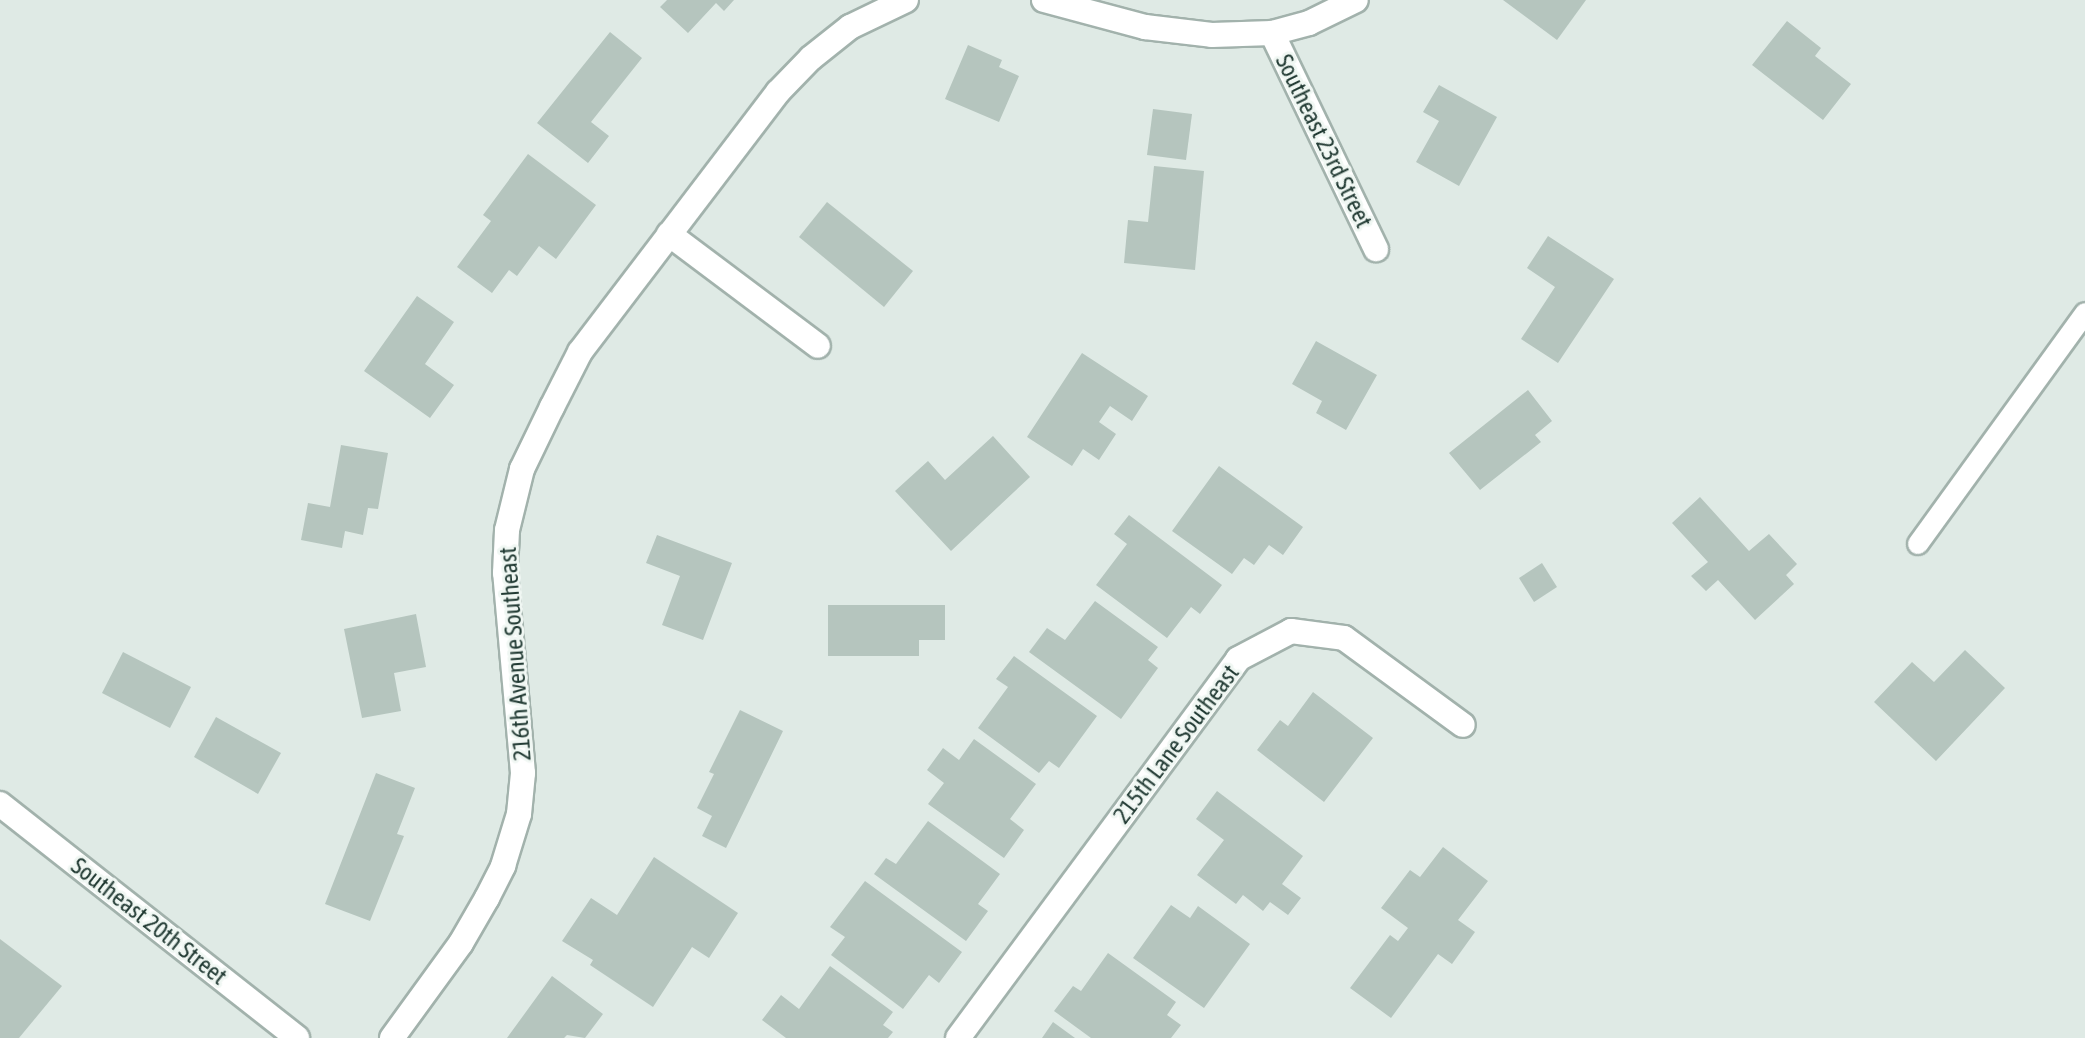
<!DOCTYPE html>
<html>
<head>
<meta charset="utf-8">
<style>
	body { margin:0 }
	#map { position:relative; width:2085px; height:1038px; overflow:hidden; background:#dfeae5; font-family:"Asap Condensed",sans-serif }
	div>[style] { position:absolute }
	.building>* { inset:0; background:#b5c5be }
	.roads { filter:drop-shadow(2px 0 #a2b2ac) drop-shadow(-2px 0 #a2b2ac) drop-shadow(0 2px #a2b2ac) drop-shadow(0 -2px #a2b2ac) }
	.service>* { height:20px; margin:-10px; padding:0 10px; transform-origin:10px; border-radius:10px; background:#fff }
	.minor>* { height:24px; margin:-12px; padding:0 12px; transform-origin:12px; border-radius:12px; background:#fff }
	.tertiary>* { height:24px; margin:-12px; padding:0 12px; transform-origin:12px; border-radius:12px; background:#fff }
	span { translate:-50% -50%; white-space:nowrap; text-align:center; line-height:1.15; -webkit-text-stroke:6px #f0f7f3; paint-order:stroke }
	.street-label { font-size:24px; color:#213a33 }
</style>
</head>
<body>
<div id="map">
	<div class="building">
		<i style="clip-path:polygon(667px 0,734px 0,724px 11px,716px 3px,688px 33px,660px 7px)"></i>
		<i style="clip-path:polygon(1503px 0,1586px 0,1557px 40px)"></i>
		<i style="clip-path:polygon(1787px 21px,1821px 48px,1815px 56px,1851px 84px,1823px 120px,1752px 65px)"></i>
		<i style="clip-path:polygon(610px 32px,642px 58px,591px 122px,609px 136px,588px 163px,537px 123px)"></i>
		<i style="clip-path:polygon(968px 45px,1002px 60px,999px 67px,1019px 76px,999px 122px,945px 99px)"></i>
		<i style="clip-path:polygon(1439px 85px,1497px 117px,1459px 186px,1416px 162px,1439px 121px,1423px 112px)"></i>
		<i style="clip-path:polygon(1153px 109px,1192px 114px,1186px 160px,1147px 155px)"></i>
		<i style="clip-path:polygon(528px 154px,596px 205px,556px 259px,539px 246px,517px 276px,509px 270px,492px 293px,457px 267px,491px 221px,483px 215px)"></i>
		<i style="clip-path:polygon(1154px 166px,1204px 171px,1195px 270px,1124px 263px,1128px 220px,1148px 222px)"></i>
		<i style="clip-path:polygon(827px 202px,913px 271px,884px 307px,799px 237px)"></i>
		<i style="clip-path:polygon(1548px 236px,1614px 279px,1558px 363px,1521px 339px,1555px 287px,1527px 268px)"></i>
		<i style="clip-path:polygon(417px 296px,454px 322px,425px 364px,454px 385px,430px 418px,364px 371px)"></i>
		<i style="clip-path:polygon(1316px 341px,1377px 375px,1346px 430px,1316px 413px,1322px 401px,1292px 384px)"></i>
		<i style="clip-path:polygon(1082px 353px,1148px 396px,1132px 421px,1110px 406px,1099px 422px,1116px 434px,1099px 460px,1083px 449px,1072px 466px,1027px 437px)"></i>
		<i style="clip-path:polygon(1528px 390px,1552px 421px,1535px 435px,1541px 442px,1480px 490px,1449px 453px)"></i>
		<i style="clip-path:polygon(993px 436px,1030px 477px,951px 551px,895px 491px,928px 461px,945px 480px)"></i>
		<i style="clip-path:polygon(341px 445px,388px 453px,378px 509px,368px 508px,363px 535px,345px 531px,342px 548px,301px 540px,308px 503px,330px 507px)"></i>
		<i style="clip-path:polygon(1219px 466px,1303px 527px,1283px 555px,1269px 545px,1254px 565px,1244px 558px,1232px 574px,1172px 531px)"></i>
		<i style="clip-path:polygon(1700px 497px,1749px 551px,1769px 534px,1797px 564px,1786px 575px,1794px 584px,1755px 620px,1718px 580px,1706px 591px,1691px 576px,1708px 562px,1672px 523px)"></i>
		<i style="clip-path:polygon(1129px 515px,1222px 585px,1200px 614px,1191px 607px,1167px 638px,1096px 585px,1127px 544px,1114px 534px)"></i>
		<i style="clip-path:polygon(657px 535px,732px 563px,703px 640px,662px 625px,680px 576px,646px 563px)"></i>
		<i style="clip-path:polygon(1542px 563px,1557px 587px,1534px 602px,1519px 578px)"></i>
		<i style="clip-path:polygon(1095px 601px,1158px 647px,1148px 660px,1158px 668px,1121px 719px,1029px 652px,1047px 628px,1065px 640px)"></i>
		<i style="clip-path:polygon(828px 605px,945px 605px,945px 640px,919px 640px,919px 656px,828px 656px)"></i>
		<i style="clip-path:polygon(416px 614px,426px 667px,394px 673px,401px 711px,362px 718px,344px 629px)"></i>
		<i style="clip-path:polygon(1965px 650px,2005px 688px,1936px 761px,1874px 702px,1912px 662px,1934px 682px)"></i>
		<i style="clip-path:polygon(123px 652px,191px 687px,170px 728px,102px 693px)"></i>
		<i style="clip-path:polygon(1014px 656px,1097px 716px,1059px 768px,1049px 761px,1039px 773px,978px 728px,1008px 687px,996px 679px)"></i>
		<i style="clip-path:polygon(1313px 692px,1373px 738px,1324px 802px,1257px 750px,1280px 720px,1288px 726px)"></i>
		<i style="clip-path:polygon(740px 710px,783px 731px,726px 848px,702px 836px,712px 816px,697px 808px,714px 774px,709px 772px)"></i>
		<i style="clip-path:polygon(216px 717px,281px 753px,258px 794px,194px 757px)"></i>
		<i style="clip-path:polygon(974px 739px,1036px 784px,1010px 819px,1024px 830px,1004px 858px,928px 804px,944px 783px,927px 770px,943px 748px,959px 760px)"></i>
		<i style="clip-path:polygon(376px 773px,415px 788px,397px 834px,404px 836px,370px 921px,325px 904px)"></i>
		<i style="clip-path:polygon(1217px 791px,1303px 856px,1282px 884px,1301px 898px,1288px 915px,1270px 902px,1263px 911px,1243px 895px,1236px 904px,1197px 875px,1224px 840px,1196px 819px)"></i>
		<i style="clip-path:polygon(928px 821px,1000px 874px,978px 904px,988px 911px,966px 941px,874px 874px,886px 858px,896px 864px)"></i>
		<i style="clip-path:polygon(1443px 847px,1488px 881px,1458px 920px,1475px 932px,1452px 964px,1438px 954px,1391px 1018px,1350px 988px,1390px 935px,1398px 941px,1408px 928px,1381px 908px,1410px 870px,1420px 877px)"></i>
		<i style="clip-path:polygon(654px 857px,738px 913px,709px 958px,692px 947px,653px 1007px,590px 965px,593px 960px,562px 941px,591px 898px,617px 915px)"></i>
		<i style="clip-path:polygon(865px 881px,962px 952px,939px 983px,929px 975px,903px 1009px,831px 955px,845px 937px,830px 927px)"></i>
		<i style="clip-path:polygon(1171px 905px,1190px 918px,1198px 906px,1250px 944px,1204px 1008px,1133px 958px)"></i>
		<i style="clip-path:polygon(0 939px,62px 986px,19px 1038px,0 1038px)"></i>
		<i style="clip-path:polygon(1108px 953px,1176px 1002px,1167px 1015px,1181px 1025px,1171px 1038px,1091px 1038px,1054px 1011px,1073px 986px,1081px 991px)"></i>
		<i style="clip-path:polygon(830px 966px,893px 1012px,883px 1025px,893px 1032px,888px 1038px,786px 1038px,762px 1020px,781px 995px,799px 1009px)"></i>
		<i style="clip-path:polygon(552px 976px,603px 1014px,585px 1038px,567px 1035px,564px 1038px,507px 1038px)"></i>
		<i style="clip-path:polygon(1053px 1022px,1075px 1038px,1042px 1038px)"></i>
	</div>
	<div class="roads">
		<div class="service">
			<i style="left:1918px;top:544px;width:285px;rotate:-54.1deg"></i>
		</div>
		<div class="minor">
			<i style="left:1044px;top:0;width:105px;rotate:15deg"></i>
			<i style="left:1145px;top:27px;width:67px;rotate:6.8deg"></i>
			<i style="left:1212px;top:35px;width:60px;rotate:-1.9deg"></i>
			<i style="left:1272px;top:33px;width:38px;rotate:-15deg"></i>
			<i style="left:1309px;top:23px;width:52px;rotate:-26.1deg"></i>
			<i style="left:1272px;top:33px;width:240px;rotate:64.3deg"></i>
			<i style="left:669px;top:234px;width:186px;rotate:36.9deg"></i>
			<i style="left:392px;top:1038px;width:117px;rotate:-54deg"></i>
			<i style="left:461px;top:943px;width:52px;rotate:-60deg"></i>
			<i style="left:487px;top:898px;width:36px;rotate:-63deg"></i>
			<i style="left:503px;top:866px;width:54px;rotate:-72.9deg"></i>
			<i style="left:519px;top:814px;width:41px;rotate:-84.4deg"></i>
			<i style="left:523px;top:773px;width:201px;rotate:-95.1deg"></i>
			<i style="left:505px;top:573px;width:43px;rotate:-87.3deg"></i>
			<i style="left:507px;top:530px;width:63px;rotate:-76.2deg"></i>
			<i style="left:522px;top:469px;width:69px;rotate:-64.2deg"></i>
			<i style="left:552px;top:407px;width:62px;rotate:-63deg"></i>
			<i style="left:580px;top:352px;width:327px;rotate:-52.7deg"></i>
			<i style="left:778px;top:92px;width:47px;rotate:-45.9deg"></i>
			<i style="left:811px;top:58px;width:50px;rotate:-38.5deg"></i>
			<i style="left:850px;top:27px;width:62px;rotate:-25.7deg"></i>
			<i style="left:958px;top:1038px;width:471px;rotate:-53.5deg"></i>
			<i style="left:1238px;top:659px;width:60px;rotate:-27.8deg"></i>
			<i style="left:1291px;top:631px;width:53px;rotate:7.5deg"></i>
			<i style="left:1344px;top:638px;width:147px;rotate:36.2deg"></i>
		</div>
		<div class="tertiary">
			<i style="left:0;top:804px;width:378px;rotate:38.2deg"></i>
		</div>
	</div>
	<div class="street-label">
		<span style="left:1324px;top:141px;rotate:64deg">Southeast 23rd Street</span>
		<span style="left:515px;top:654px;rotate:-94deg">216th Avenue Southeast</span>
		<span style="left:1176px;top:744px;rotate:-53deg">215th Lane Southeast</span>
		<span style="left:149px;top:921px;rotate:38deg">Southeast 20th Street</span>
	</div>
</div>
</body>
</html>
